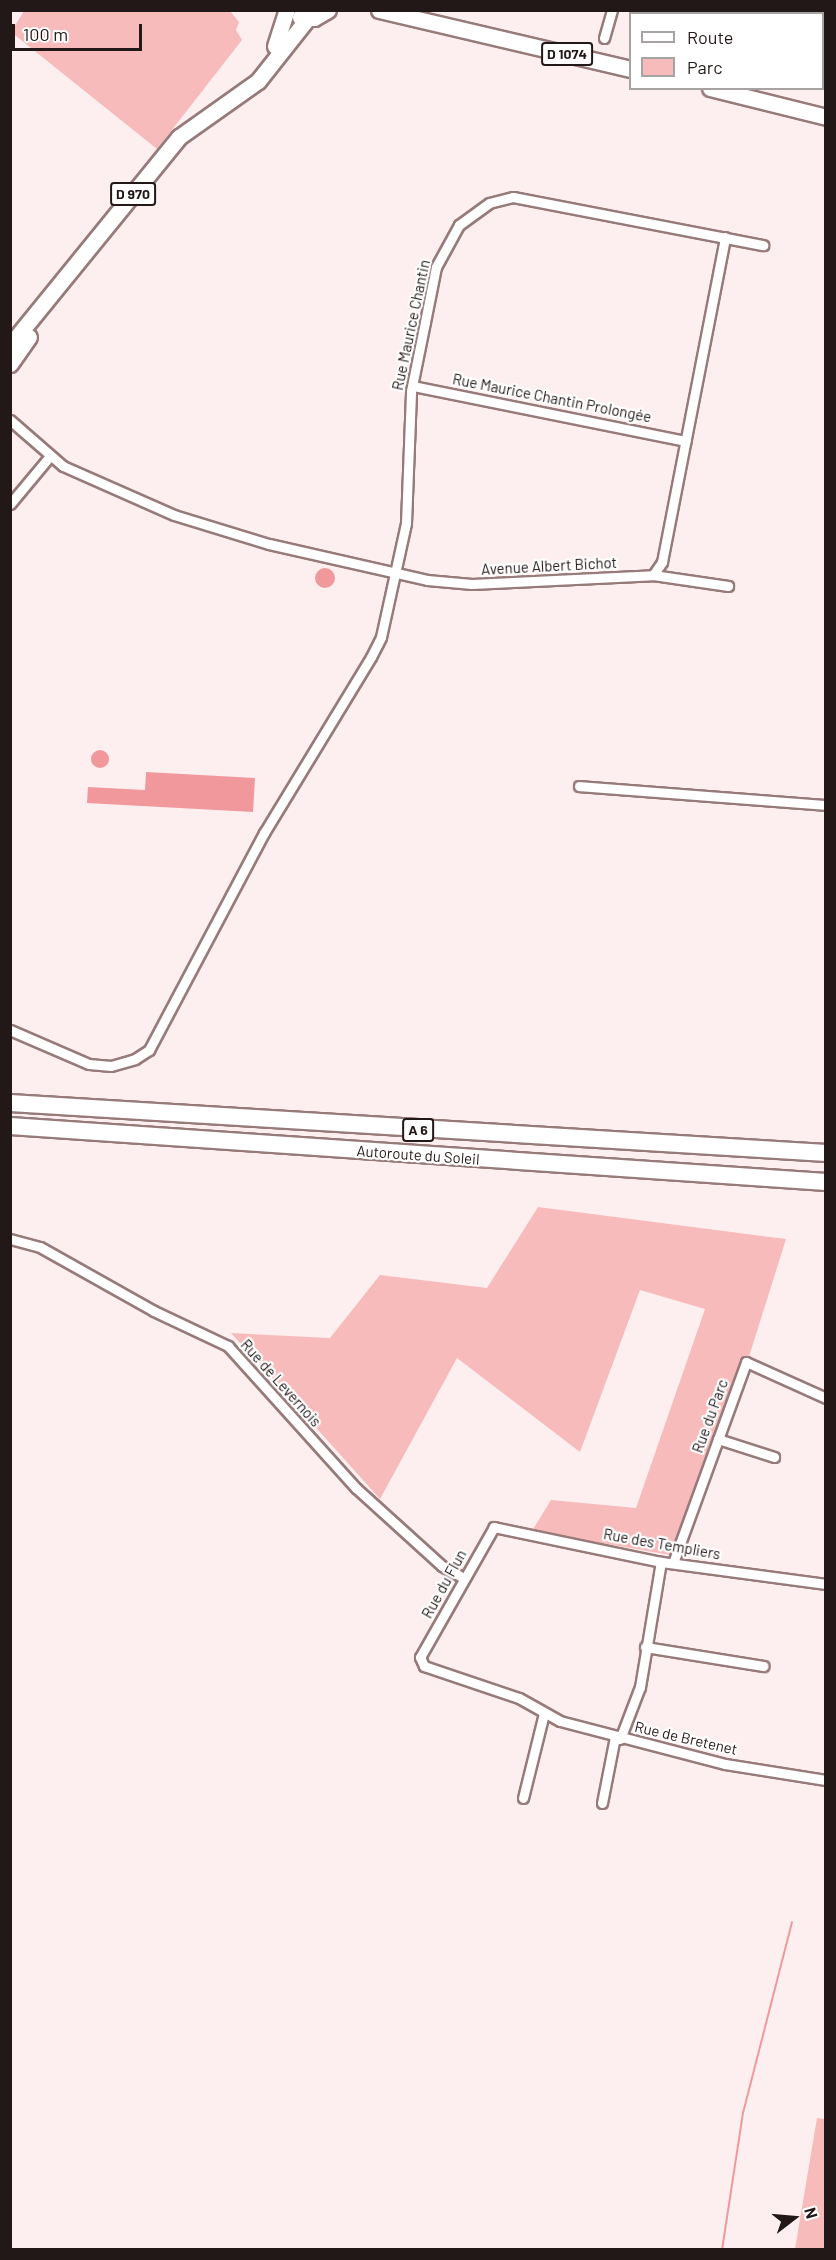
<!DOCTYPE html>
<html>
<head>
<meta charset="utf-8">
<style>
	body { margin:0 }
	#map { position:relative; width:836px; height:2260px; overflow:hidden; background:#fdefef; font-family:Barlow,sans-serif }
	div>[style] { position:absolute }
	.green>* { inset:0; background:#f7bbbc }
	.water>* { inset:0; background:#f1989c }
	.round { border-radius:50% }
	.stream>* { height:2px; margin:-1px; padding:0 1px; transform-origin:1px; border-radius:1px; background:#f1989c }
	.roads { filter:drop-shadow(2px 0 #977a7a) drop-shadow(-2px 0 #977a7a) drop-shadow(0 2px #977a7a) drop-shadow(0 -2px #977a7a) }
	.street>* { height:9px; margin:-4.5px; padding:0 4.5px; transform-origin:4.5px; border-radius:4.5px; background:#fff }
	.primary>* { height:15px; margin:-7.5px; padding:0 7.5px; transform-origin:7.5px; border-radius:7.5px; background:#fff }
	.highway>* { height:16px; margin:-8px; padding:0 8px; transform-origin:8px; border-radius:8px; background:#fff }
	span { translate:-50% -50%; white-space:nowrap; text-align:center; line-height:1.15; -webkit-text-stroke:4.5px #fff; paint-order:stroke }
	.shield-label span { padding:2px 4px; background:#fff; border:2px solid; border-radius:4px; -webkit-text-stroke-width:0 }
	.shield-label { font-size:14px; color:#231818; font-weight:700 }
	.street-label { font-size:15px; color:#231818 }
	.frame { position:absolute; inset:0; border:12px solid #231818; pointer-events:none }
	.legend { position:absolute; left:629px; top:12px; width:195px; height:78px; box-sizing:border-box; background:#fff; border:2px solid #a7a3a3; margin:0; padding:8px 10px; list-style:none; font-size:18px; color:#231818 }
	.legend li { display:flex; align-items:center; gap:12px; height:30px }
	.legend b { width:30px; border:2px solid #a7a3a3 }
	.north { position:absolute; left:764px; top:2188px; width:60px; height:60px; -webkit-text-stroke:4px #fff; paint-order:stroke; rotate:74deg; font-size:16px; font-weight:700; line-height:24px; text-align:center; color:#231818 }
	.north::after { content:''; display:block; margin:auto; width:21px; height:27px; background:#231818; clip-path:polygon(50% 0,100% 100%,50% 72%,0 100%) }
	.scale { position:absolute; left:12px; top:24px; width:130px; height:27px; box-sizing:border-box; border:3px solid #231818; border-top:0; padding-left:8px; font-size:18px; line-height:21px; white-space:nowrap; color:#231818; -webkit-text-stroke:4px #fff; paint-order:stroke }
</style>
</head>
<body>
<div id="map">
	<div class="green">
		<i style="clip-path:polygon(230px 11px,239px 22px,236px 30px,242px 40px,157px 149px,11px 32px,24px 11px)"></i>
		<i style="clip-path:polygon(538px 1207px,786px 1239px,748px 1360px,676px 1556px,532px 1531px,551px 1500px,636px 1508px,705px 1309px,640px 1290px,580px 1452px,457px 1358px,380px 1499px,231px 1333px,330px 1338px,380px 1275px,487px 1288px)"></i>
		<i style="clip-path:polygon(817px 2118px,825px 2119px,825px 2249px,795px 2249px)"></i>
	</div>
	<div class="water">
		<i class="round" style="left:315px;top:568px;width:20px;height:20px"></i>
		<i class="round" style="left:91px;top:750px;width:18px;height:18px"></i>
		<i style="clip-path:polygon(146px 772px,255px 778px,253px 812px,87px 803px,88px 787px,145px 790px)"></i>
	</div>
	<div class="stream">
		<i style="left:722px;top:2250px;width:139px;rotate:-81.3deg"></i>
		<i style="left:743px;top:2113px;width:197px;rotate:-75.6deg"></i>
	</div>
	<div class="roads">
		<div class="street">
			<i style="left:682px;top:14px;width:4px;rotate:-90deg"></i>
			<i style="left:759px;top:14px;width:4px;rotate:-76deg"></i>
			<i style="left:604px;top:38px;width:29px;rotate:-74deg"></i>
			<i style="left:413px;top:386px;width:278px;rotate:11.4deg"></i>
			<i style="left:10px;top:420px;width:70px;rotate:41deg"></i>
			<i style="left:63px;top:466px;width:121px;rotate:23.8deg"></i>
			<i style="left:174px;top:515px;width:99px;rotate:17deg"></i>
			<i style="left:269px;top:544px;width:162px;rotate:12.8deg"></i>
			<i style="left:427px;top:580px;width:45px;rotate:5.1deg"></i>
			<i style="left:472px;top:584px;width:181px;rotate:-2.8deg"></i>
			<i style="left:653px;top:575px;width:16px;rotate:-55deg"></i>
			<i style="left:662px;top:562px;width:331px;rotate:-79deg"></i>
			<i style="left:10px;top:504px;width:62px;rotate:-50.2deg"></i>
			<i style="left:653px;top:575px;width:76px;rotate:8.3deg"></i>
			<i style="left:579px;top:786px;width:248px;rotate:4.4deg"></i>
			<i style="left:10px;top:1030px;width:86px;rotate:23.3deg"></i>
			<i style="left:89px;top:1064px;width:22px;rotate:5deg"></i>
			<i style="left:111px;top:1066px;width:25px;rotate:-16deg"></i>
			<i style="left:135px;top:1059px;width:17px;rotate:-33deg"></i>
			<i style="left:149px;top:1050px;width:246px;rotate:-62.1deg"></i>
			<i style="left:264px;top:833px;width:206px;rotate:-58.7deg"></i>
			<i style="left:371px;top:657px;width:22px;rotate:-63deg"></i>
			<i style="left:381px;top:637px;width:117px;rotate:-77.6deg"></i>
			<i style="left:406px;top:523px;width:132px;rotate:-87.8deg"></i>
			<i style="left:411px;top:391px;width:70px;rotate:-78.5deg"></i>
			<i style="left:425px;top:322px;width:56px;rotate:-78.7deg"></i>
			<i style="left:436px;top:267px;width:48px;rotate:-61.3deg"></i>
			<i style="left:459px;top:225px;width:37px;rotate:-36deg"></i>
			<i style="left:489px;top:203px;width:25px;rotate:-14deg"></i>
			<i style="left:513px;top:197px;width:255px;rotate:10.9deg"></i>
			<i style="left:10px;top:1239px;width:31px;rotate:15deg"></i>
			<i style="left:40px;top:1247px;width:131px;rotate:29.3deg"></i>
			<i style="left:154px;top:1311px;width:82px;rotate:25.3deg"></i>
			<i style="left:228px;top:1346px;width:191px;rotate:48deg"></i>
			<i style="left:356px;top:1488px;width:116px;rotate:42.2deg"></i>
			<i style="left:442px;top:1566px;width:25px;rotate:29deg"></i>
			<i style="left:718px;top:1439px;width:59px;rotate:17.8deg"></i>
			<i style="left:673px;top:1563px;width:214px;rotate:-70deg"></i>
			<i style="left:746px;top:1362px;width:88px;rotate:24.2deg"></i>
			<i style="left:826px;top:1584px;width:166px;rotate:-172.4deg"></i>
			<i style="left:661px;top:1562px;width:171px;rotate:-168.2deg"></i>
			<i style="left:494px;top:1527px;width:150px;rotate:119.6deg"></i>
			<i style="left:420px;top:1657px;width:10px;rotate:66deg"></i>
			<i style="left:424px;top:1666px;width:100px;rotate:18.6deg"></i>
			<i style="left:519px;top:1698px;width:47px;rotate:29.3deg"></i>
			<i style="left:560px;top:1721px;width:171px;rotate:14.6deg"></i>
			<i style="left:725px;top:1764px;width:102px;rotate:9deg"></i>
			<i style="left:645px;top:1647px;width:120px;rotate:9.1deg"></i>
			<i style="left:620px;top:1739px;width:56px;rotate:-69deg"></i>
			<i style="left:640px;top:1687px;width:127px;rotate:-80.5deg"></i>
			<i style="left:523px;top:1798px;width:88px;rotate:-76.1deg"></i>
			<i style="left:602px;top:1803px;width:67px;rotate:-78.9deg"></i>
		</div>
		<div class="primary">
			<i style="left:379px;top:10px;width:258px;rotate:13.2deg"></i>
			<i style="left:300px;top:17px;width:14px;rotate:4deg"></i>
			<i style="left:314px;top:18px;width:16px;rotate:-30deg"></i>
			<i style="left:275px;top:46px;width:38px;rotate:-72deg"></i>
			<i style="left:710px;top:88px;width:120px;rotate:14deg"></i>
			<i style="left:10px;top:345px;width:268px;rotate:-50.9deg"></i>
			<i style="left:179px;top:137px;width:97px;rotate:-35.3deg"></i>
			<i style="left:258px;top:81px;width:79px;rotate:-51.7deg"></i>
			<i style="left:10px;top:364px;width:33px;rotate:-55deg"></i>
		</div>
		<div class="highway">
			<i style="left:10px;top:1103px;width:818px;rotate:3.51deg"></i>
			<i style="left:10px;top:1126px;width:818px;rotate:3.93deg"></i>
		</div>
	</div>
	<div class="shield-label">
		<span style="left:567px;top:54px">D 1074</span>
		<span style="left:133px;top:194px">D 970</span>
		<span style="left:418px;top:1130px">A 6</span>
	</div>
	<div class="street-label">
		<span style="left:411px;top:325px;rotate:-78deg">Rue Maurice Chantin</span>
		<span style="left:552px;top:398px;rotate:11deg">Rue Maurice Chantin Prolongée</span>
		<span style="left:549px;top:566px;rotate:-3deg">Avenue Albert Bichot</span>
		<span style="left:418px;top:1155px;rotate:4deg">Autoroute du Soleil</span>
		<span style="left:281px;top:1383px;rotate:48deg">Rue de Levernois</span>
		<span style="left:710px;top:1416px;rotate:-70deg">Rue du Parc</span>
		<span style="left:662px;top:1544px;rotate:10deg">Rue des Templiers</span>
		<span style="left:444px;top:1584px;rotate:-61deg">Rue du Flun</span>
		<span style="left:686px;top:1738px;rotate:13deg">Rue de Bretenet</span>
	</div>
	<div class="frame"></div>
	<ul class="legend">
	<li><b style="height:8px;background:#fff"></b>Route</li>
	<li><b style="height:16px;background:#f7bbbc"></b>Parc</li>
	</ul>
	<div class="north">N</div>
	<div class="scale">100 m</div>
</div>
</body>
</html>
